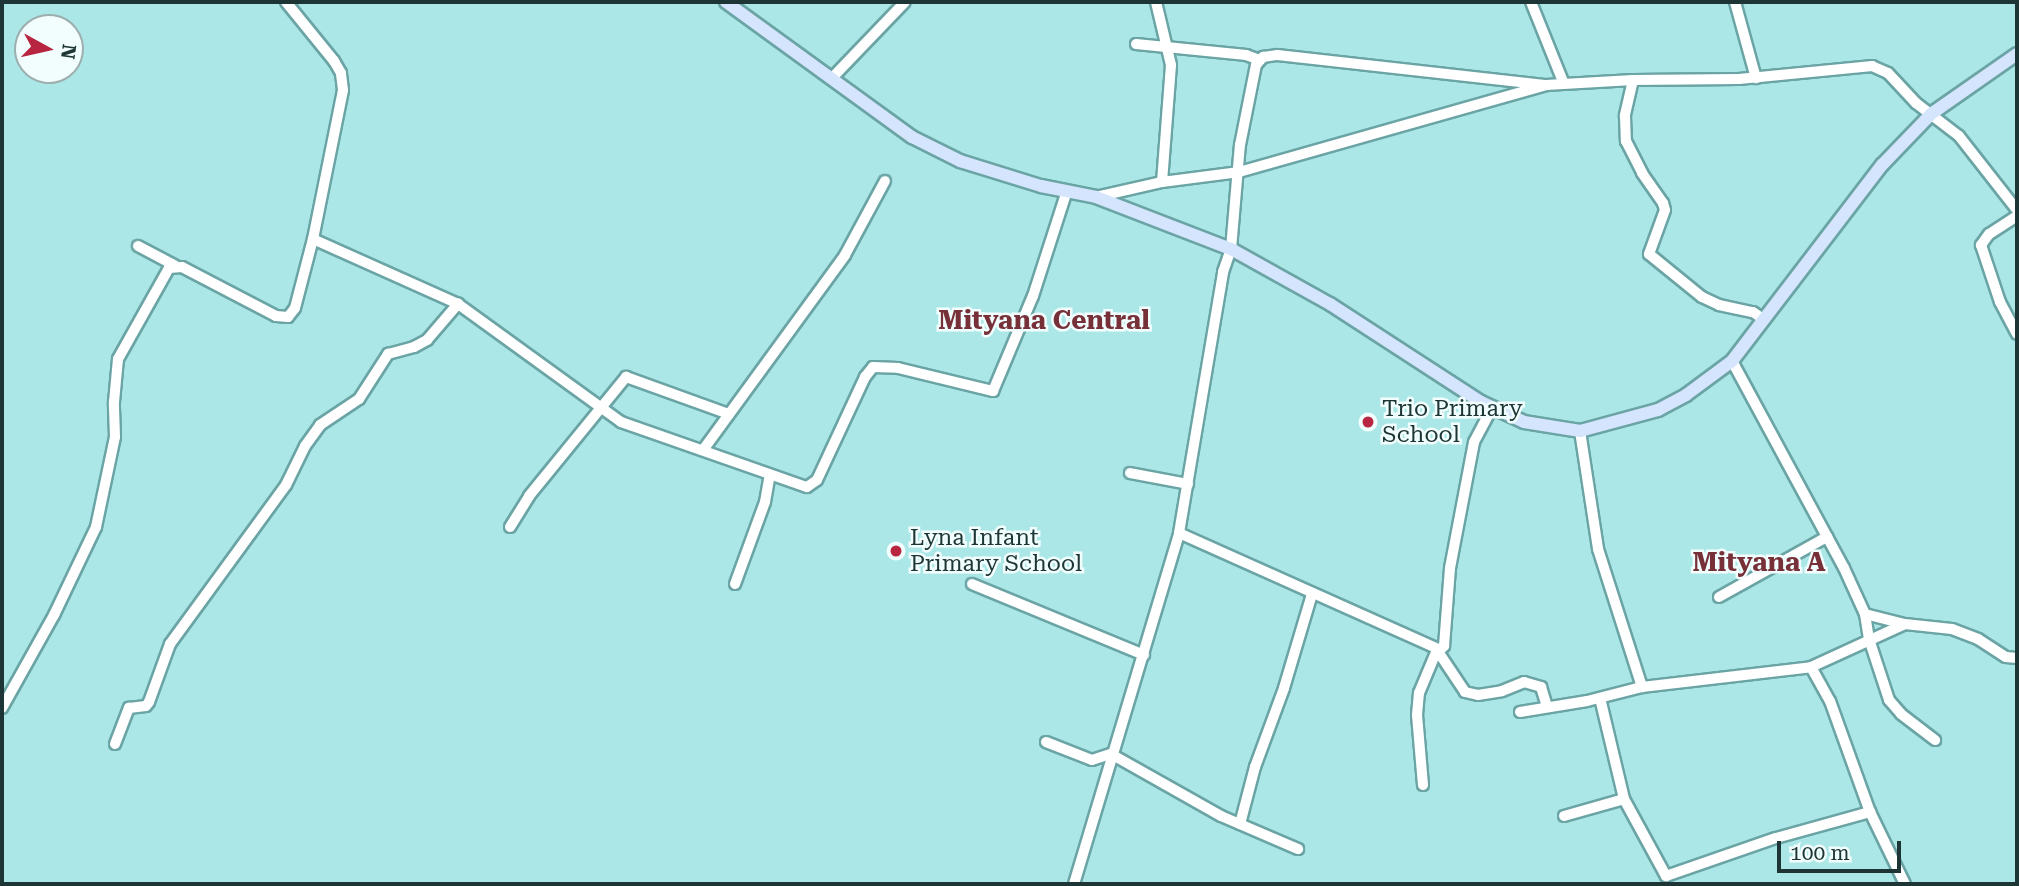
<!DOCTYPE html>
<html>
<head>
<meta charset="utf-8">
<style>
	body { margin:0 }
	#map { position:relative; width:2019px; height:886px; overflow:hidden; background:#ace7e7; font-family:"Roboto Serif",serif }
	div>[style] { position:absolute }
	.roads { filter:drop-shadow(2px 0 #6ba4a5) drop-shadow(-2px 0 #6ba4a5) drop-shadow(0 2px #6ba4a5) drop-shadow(0 -2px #6ba4a5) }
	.minor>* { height:10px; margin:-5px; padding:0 5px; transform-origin:5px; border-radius:5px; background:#fff }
	.major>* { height:12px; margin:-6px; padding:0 6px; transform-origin:6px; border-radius:6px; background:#d4e5fd }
	.dots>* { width:19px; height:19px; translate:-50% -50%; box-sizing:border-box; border:4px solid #f2fefe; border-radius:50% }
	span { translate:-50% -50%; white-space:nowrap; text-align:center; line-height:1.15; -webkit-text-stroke:5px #f2fefe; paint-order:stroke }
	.poi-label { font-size:23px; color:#1d3535 }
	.left { translate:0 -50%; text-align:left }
	.quarter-label { font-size:26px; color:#773038; font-weight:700 }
	.frame { position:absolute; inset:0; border:4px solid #1d3535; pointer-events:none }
	.north { position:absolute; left:14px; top:14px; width:70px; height:70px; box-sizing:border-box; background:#f2fefe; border:2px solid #9daeae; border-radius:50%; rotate:98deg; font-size:19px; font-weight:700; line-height:28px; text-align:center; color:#1d3535 }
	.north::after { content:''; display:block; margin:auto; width:24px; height:32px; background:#b72541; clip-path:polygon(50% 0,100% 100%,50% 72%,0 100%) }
	.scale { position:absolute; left:1777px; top:841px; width:124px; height:32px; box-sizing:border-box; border:4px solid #1d3535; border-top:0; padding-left:9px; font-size:21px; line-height:24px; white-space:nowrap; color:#1d3535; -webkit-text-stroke:5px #f2fefe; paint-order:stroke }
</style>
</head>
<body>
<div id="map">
	<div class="roads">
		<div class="minor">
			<i style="left:1156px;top:2px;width:65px;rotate:76.6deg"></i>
			<i style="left:1171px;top:65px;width:117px;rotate:94.4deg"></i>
			<i style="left:1531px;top:2px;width:88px;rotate:68.1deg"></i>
			<i style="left:1735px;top:2px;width:79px;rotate:74.6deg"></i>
			<i style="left:1136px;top:44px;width:111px;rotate:5.7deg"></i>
			<i style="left:1246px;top:55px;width:15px;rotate:20deg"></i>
			<i style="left:832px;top:78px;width:105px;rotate:-46.2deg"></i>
			<i style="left:1633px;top:80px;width:37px;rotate:103deg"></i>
			<i style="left:1625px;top:116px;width:25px;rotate:88deg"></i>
			<i style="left:1626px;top:141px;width:36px;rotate:63deg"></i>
			<i style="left:1642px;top:173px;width:37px;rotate:55deg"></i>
			<i style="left:1663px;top:203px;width:7px;rotate:74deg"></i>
			<i style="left:1665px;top:210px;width:47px;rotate:110deg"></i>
			<i style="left:1649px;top:254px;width:68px;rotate:39.1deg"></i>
			<i style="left:1702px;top:297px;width:19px;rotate:25deg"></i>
			<i style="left:1719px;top:305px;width:35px;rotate:12deg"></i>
			<i style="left:1753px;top:312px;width:12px;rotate:35deg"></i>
			<i style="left:1096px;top:197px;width:68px;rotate:-12.8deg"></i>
			<i style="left:1162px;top:182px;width:78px;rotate:-7.4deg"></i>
			<i style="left:1239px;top:172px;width:319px;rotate:-15.8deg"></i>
			<i style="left:1546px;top:85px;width:87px;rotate:-3.3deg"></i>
			<i style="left:1633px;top:80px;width:106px;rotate:-0.5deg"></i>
			<i style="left:1739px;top:79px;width:134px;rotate:-5.6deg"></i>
			<i style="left:1872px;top:66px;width:17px;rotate:24deg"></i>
			<i style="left:1888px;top:73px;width:41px;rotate:47deg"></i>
			<i style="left:1916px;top:103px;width:54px;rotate:37.5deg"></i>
			<i style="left:1959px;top:136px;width:94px;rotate:51.9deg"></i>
			<i style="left:2017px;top:216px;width:33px;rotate:147deg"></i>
			<i style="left:1989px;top:234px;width:14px;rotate:126deg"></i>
			<i style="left:1981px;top:245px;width:60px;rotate:71.6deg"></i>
			<i style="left:2000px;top:302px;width:36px;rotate:62deg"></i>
			<i style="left:313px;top:239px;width:159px;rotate:24.1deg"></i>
			<i style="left:458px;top:304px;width:201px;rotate:35.9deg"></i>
			<i style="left:621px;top:422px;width:197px;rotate:19.3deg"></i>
			<i style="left:807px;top:487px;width:12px;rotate:-35deg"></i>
			<i style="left:817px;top:480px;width:114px;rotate:-65deg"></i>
			<i style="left:865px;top:377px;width:13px;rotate:-51deg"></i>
			<i style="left:873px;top:367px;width:25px;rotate:2deg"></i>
			<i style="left:898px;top:368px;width:98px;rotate:13.6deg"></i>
			<i style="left:993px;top:391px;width:103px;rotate:-67.2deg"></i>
			<i style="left:1033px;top:296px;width:110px;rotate:-72.1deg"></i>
			<i style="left:138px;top:246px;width:41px;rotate:27.8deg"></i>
			<i style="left:1732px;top:361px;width:235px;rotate:61.6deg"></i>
			<i style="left:1844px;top:568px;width:51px;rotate:65.5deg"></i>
			<i style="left:1865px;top:614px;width:25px;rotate:81deg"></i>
			<i style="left:1869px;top:639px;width:64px;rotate:71.8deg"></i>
			<i style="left:1889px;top:700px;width:18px;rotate:49deg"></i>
			<i style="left:1901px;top:714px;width:43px;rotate:37.4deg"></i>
			<i style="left:1580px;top:431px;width:119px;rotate:81.3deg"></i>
			<i style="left:1598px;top:549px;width:145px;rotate:72.3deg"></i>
			<i style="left:703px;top:450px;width:241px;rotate:-53.9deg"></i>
			<i style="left:845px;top:255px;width:84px;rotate:-61.6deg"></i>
			<i style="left:1130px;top:473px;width:59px;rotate:10.7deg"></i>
			<i style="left:510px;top:527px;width:36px;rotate:-58deg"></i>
			<i style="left:529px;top:496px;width:154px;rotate:-50.8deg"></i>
			<i style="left:626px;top:377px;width:109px;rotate:19.8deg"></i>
			<i style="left:1179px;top:533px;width:286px;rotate:24.1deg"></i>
			<i style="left:1440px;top:650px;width:6px;rotate:-45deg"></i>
			<i style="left:1444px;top:646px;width:78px;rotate:-85.6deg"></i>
			<i style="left:1450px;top:568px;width:128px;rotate:-79.2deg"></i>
			<i style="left:1474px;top:442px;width:38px;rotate:-62deg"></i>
			<i style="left:735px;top:584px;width:87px;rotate:-69.9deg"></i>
			<i style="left:765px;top:502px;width:27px;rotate:-80deg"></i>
			<i style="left:972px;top:584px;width:186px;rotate:22.4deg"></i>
			<i style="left:1719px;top:597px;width:124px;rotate:-29.1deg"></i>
			<i style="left:1865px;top:614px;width:40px;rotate:14.4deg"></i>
			<i style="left:1811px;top:667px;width:39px;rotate:61deg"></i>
			<i style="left:1830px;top:701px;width:118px;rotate:70.2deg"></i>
			<i style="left:1870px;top:812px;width:80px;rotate:64.1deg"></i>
			<i style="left:1600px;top:698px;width:104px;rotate:76.6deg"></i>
			<i style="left:1624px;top:799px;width:88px;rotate:61.4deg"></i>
			<i style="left:1666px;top:876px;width:116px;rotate:-19.1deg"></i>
			<i style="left:1776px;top:838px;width:98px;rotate:-15.5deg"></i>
			<i style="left:2px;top:708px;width:107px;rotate:-60.8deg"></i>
			<i style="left:54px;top:615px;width:98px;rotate:-64.5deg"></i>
			<i style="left:96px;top:527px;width:92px;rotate:-78.1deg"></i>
			<i style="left:115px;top:437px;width:35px;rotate:-92deg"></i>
			<i style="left:114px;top:402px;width:43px;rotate:-84.7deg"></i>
			<i style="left:118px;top:359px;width:104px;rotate:-60.7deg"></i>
			<i style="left:169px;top:268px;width:13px;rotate:-4deg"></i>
			<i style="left:182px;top:267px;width:106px;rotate:27.5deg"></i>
			<i style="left:276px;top:316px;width:12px;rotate:5deg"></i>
			<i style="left:288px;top:317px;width:11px;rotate:-52deg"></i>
			<i style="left:295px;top:308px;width:71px;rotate:-75.4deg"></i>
			<i style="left:313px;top:239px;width:152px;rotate:-78.6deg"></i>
			<i style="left:343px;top:90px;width:17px;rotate:-97deg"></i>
			<i style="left:341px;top:73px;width:14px;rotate:-120deg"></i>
			<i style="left:334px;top:61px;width:76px;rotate:-129.1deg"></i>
			<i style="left:1520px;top:712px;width:68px;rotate:-9.3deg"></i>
			<i style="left:1587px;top:701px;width:57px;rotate:-14.3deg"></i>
			<i style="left:1642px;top:687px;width:170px;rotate:-6.7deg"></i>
			<i style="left:1811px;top:667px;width:103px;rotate:-24.6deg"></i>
			<i style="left:1905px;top:624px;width:47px;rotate:6.1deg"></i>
			<i style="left:1952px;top:629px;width:28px;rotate:21deg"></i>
			<i style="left:1978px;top:639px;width:33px;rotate:33deg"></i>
			<i style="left:2006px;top:657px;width:11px;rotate:5deg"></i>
			<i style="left:1046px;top:742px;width:49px;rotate:21.4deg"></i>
			<i style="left:1092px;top:760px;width:20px;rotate:-18deg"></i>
			<i style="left:1111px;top:754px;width:126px;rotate:29.4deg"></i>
			<i style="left:1221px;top:816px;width:84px;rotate:23.2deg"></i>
			<i style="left:115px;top:744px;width:39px;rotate:-69deg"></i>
			<i style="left:129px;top:708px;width:17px;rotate:-7deg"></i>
			<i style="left:146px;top:706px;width:5px;rotate:-53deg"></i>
			<i style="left:149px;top:702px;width:62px;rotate:-70.1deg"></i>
			<i style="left:170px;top:644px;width:197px;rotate:-53.9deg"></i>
			<i style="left:286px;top:485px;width:43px;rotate:-64deg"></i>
			<i style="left:305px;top:446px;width:26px;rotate:-54deg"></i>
			<i style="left:320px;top:425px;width:47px;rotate:-33.7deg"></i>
			<i style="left:359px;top:399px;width:54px;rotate:-57.2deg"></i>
			<i style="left:388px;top:354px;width:27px;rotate:-15deg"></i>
			<i style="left:414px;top:347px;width:15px;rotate:-28deg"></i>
			<i style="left:427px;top:340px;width:48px;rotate:-49.3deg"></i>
			<i style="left:1423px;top:785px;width:70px;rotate:-94.9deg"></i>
			<i style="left:1417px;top:715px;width:22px;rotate:-85deg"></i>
			<i style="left:1419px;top:693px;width:47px;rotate:-67.3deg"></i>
			<i style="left:1437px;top:650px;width:50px;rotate:56.3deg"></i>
			<i style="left:1465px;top:692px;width:13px;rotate:13deg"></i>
			<i style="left:1478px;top:695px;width:24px;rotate:-9deg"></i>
			<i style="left:1502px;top:691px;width:24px;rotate:-22deg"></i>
			<i style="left:1524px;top:682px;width:18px;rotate:16deg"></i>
			<i style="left:1541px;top:687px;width:21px;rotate:73deg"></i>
			<i style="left:1564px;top:816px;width:62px;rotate:-15.8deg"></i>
			<i style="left:1240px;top:824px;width:59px;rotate:-75.3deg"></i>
			<i style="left:1255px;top:767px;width:84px;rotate:-69.8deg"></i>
			<i style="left:1284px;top:688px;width:98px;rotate:-73.4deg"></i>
			<i style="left:1074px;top:884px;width:366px;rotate:-73.3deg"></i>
			<i style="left:1179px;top:533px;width:265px;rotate:-80.4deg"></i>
			<i style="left:1223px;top:272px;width:24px;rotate:-71deg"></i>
			<i style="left:1231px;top:249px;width:104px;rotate:-85.1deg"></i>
			<i style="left:1240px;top:145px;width:82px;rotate:-78.7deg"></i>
			<i style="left:1256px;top:65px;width:11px;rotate:-49deg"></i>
			<i style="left:1263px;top:57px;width:15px;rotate:-8deg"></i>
			<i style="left:1278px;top:55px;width:270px;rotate:6.4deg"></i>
		</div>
		<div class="major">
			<i style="left:726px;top:2px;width:230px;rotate:36deg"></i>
			<i style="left:912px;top:137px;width:54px;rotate:26.6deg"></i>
			<i style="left:960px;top:161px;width:85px;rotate:17.2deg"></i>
			<i style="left:1041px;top:186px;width:56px;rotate:11.3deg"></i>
			<i style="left:1096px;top:197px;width:145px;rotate:21.1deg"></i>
			<i style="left:1231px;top:249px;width:113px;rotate:29.1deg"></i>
			<i style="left:1330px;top:304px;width:180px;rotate:33deg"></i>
			<i style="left:1481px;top:402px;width:47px;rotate:24.9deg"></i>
			<i style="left:1524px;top:422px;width:57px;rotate:9.1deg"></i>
			<i style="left:1580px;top:431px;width:81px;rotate:-15.1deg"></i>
			<i style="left:1658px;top:410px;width:32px;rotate:-28deg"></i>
			<i style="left:1686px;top:395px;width:57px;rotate:-36.5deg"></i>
			<i style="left:1732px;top:361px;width:247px;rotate:-52.6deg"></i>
			<i style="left:1882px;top:165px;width:71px;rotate:-46.1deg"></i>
			<i style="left:1931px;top:114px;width:105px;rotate:-34.9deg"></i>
		</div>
	</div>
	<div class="dots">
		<i style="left:1368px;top:422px;background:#b72541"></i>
		<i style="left:896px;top:551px;background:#b72541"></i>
	</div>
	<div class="poi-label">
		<span class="left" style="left:1382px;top:422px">Trio Primary<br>School</span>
		<span class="left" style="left:910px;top:551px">Lyna Infant<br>Primary School</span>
	</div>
	<div class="quarter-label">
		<span style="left:1044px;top:321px">Mityana Central</span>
		<span style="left:1759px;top:563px">Mityana A</span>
	</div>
	<div class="frame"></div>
	<div class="north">N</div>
	<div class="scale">100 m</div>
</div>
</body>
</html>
